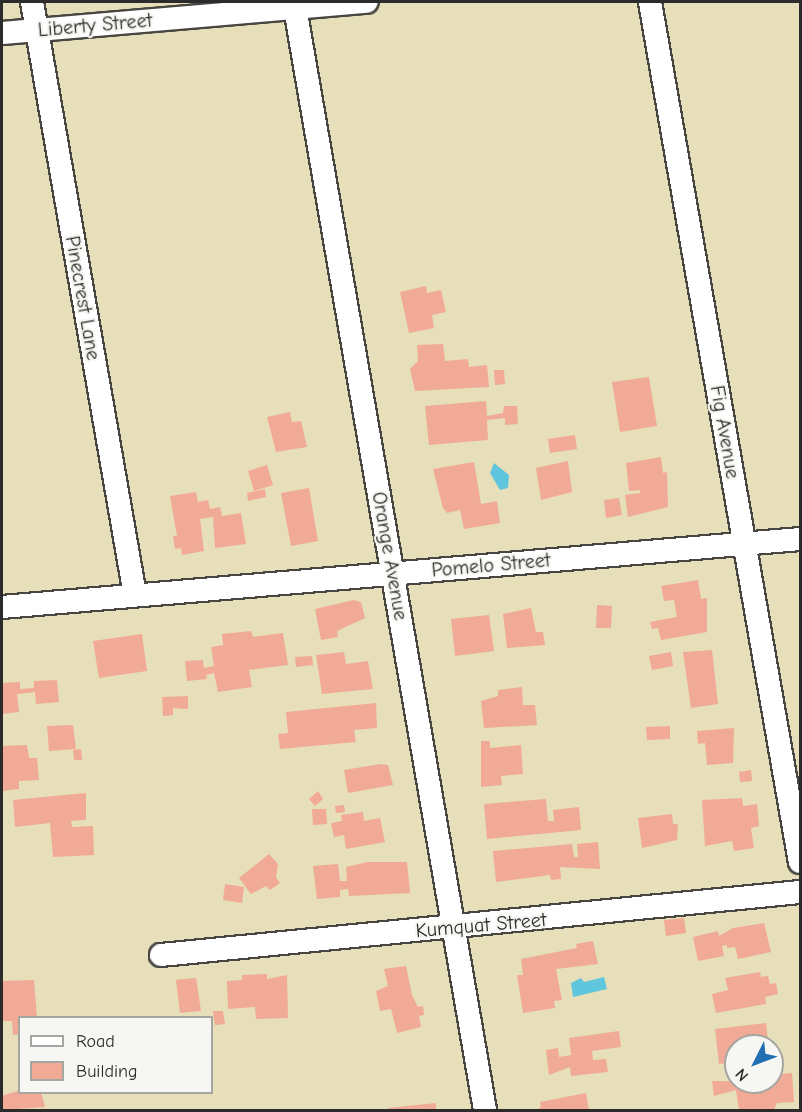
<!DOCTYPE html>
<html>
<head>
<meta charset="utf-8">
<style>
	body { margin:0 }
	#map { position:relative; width:802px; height:1112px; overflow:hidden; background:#e7dfb9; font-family:"Comic Neue",sans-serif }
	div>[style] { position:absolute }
	.water>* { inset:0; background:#60c6dd }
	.building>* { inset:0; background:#f0aa95 }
	.roads { filter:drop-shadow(2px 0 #474640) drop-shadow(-2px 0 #474640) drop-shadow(0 2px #474640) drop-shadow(0 -2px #474640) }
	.minor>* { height:22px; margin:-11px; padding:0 11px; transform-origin:11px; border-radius:11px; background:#fff }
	span { translate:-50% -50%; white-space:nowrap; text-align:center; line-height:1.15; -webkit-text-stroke:4.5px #f6f6f2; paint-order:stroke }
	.street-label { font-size:20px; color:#2b2b2b }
	.frame { position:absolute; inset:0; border:3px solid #2b2b2b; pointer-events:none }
	.legend { position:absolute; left:18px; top:1016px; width:195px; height:78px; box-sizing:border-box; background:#f6f6f2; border:2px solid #a5a5a2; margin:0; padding:8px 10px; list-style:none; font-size:18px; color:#2b2b2b }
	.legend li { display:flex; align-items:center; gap:12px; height:30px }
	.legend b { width:30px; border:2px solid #a5a5a2 }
	.north { position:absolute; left:724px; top:1034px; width:60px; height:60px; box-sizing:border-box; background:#f6f6f2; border:2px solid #a5a5a2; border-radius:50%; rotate:228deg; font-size:16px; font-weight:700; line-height:24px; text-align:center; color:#2b2b2b }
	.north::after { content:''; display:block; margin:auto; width:21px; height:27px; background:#1f6fb2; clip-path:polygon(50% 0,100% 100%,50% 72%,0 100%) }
</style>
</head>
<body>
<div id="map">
	<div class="water">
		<i style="clip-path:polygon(494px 463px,509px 475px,508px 488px,500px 490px,490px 473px)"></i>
		<i style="clip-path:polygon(581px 978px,584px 982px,604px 977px,607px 989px,573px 997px,571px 983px)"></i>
	</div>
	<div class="building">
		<i style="clip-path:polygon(426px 286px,427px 293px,441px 290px,446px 312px,432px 315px,434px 328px,409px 333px,400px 292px)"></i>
		<i style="clip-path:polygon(443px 344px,445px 361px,468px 359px,469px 367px,487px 365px,489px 387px,415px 391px,410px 369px,418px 361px,417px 345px)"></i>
		<i style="clip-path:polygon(494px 370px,504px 370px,505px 384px,495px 385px)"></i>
		<i style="clip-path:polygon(649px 377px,657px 426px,620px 432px,612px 382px)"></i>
		<i style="clip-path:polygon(486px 401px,487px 416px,503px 413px,504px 406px,517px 406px,518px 424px,505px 425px,505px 418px,487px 420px,488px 440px,429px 445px,425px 406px)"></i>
		<i style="clip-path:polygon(290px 412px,292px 422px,301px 421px,307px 447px,276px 452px,267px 417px)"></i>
		<i style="clip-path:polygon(575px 435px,577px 449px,550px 453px,548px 439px)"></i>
		<i style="clip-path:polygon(661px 457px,663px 473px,667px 472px,668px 507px,628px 517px,625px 495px,640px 493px,640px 490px,629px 491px,626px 463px)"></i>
		<i style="clip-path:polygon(568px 461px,572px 492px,541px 500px,536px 468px)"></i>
		<i style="clip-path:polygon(474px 462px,481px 504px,497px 501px,500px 523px,464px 529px,460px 510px,447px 513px,443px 508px,433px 469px)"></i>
		<i style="clip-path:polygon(267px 465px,273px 485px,254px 491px,248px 471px)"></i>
		<i style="clip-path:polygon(309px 488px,318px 541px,291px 546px,281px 493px)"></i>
		<i style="clip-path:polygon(265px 489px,266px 497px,248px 501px,247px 493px)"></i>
		<i style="clip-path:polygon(196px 492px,198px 502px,208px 500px,210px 509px,220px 507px,222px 516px,241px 513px,246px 544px,215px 548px,213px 517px,200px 519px,204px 551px,182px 555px,181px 548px,175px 549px,173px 536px,177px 536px,170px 496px)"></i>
		<i style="clip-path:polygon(619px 498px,622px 515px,606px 518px,604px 500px)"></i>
		<i style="clip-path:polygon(698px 580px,701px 599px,707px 598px,707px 632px,661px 640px,658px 628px,652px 629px,650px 622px,677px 617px,674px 600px,664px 601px,661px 586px)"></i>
		<i style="clip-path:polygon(354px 600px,361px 602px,365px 618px,337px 631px,338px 637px,321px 640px,315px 609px)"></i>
		<i style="clip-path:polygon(597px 605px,612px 606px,611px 628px,596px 628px)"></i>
		<i style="clip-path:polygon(531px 608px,536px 632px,543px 632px,545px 645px,507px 648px,503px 614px)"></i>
		<i style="clip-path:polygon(489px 615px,494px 651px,455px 656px,451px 619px)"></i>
		<i style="clip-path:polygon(251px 631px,253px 637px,283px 633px,288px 665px,249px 670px,252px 687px,218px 692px,214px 673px,206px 675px,207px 679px,187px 681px,185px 661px,203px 660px,204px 668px,214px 666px,211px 647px,223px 645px,222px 634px)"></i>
		<i style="clip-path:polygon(142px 634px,147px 671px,99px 678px,93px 641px)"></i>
		<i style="clip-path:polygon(712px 650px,718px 704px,691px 708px,683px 652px)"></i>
		<i style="clip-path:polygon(344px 652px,346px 664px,368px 661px,373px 689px,322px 694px,316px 655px)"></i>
		<i style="clip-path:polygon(671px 652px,673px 666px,652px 670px,649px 656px)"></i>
		<i style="clip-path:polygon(312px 656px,313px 665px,296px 667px,295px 657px)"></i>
		<i style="clip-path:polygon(57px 680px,59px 702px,36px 704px,35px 692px,17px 694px,19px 712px,2px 714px,2px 683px,20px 682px,20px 689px,34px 688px,34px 681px)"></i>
		<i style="clip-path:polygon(522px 687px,523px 705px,535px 705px,537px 725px,484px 728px,481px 701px,498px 696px,498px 690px)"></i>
		<i style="clip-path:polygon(188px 696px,188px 709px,173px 708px,173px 715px,163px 716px,162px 697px)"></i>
		<i style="clip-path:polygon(376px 703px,377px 728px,354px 730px,356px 742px,280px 749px,278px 734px,288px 733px,286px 712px)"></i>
		<i style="clip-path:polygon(73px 725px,76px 749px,49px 751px,47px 726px)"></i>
		<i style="clip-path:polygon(670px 726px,670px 739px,647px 740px,646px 727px)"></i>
		<i style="clip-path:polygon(734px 728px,733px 763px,707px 765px,705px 743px,698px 744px,697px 731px)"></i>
		<i style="clip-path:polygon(481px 741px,490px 741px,490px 748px,521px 745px,523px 774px,501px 776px,502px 785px,481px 787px)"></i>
		<i style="clip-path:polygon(27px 745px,29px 758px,37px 758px,39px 780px,19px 781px,19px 789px,2px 791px,2px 746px)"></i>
		<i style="clip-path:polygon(81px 749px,82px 760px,74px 760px,73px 750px)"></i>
		<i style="clip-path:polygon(380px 764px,388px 765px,393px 785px,348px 793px,344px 770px)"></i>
		<i style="clip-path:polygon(751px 770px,752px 781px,740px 782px,739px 772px)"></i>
		<i style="clip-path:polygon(318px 791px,323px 799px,315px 806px,309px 799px)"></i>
		<i style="clip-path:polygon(86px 793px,86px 820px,71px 821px,72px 827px,93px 826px,94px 855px,53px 857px,50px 823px,15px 827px,13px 800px)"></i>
		<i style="clip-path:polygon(742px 798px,743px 806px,757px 804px,759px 826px,751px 828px,754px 848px,734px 851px,732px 841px,705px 846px,702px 800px)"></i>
		<i style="clip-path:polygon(546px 799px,548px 821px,554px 821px,553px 810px,579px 807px,581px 830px,487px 839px,484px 804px)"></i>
		<i style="clip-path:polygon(344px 805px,345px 812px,336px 813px,335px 806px)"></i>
		<i style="clip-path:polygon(312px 809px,326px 809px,327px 824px,313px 825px)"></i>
		<i style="clip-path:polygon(363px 812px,364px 821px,380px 818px,385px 842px,346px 849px,344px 835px,334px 837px,331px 823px,342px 821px,341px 815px)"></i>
		<i style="clip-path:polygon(672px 814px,673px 824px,678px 824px,677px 840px,642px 848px,638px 818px)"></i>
		<i style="clip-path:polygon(598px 842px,600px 869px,560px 867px,561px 879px,551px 880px,550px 875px,496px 882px,493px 851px,572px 844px,574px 857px,578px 857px,577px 844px)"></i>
		<i style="clip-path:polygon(269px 854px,278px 864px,276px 877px,280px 883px,270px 890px,266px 886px,251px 894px,239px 878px)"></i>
		<i style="clip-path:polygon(368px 862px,407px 862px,410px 893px,349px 896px,348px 889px,340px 890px,340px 897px,317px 899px,313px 866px,338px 864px,340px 881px,347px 881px,346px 867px)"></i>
		<i style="clip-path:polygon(225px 884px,244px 887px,242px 903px,223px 900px)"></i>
		<i style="clip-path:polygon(684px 918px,686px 933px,666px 936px,664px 920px)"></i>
		<i style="clip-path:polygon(764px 923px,771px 952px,738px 959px,735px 947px,727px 948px,727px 945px,722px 946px,724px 956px,698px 961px,693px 937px,718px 931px,719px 936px,733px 928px)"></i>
		<i style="clip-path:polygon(593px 941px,598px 964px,556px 969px,562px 1000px,554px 1001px,555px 1008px,523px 1013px,517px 975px,523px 975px,521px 959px,577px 948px,576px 944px)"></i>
		<i style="clip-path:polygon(406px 966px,412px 995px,418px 1007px,423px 1006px,424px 1015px,419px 1016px,421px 1027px,397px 1033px,391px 1009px,380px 1011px,376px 991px,388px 986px,384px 969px)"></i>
		<i style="clip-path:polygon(760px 972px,761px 977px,768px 976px,770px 984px,776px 983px,778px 994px,765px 997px,766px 1004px,716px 1013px,712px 994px,728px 990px,725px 978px)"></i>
		<i style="clip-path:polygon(267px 974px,267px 979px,287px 975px,288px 1018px,256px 1019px,255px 1007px,228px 1009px,227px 981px,242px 980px,242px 975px)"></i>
		<i style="clip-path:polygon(196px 978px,201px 1011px,180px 1013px,176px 980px)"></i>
		<i style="clip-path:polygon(34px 980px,37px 1018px,20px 1018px,20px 1034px,13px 1035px,12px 1021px,2px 1021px,2px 981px)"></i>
		<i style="clip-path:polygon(213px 1011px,223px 1011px,225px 1024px,215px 1025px)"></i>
		<i style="clip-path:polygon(766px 1023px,768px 1041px,761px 1041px,762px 1046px,736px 1046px,736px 1062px,719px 1064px,715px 1029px)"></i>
		<i style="clip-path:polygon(619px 1031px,621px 1047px,592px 1051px,593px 1060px,606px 1059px,608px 1072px,571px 1076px,570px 1067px,549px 1075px,546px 1050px,558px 1048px,559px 1057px,571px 1055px,569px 1038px)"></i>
		<i style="clip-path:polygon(792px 1073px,794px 1102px,777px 1103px,774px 1110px,739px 1110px,736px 1090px,714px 1096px,712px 1081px,772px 1082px,772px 1075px)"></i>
		<i style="clip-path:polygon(20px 1090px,41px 1092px,45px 1107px,2px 1110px,2px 1096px)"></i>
		<i style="clip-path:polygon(586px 1093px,589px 1110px,536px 1110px,541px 1107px,540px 1102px)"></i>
		<i style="clip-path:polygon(436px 1103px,436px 1110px,388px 1110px,388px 1108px)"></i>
	</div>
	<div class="roads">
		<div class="minor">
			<i style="left:32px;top:2px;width:602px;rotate:80.15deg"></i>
			<i style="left:294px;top:2px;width:1124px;rotate:80.22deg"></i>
			<i style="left:650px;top:2px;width:873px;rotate:80.11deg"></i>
			<i style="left:2px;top:33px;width:366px;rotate:-4.9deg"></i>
			<i style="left:2px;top:607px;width:801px;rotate:-4.87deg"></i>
			<i style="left:161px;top:955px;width:642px;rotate:-5.63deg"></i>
		</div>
	</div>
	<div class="street-label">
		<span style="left:95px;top:25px;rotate:-5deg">Liberty Street</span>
		<span style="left:83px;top:298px;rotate:80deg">Pinecrest Lane</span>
		<span style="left:725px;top:432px;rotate:80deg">Fig Avenue</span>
		<span style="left:390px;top:556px;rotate:80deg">Orange Avenue</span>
		<span style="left:491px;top:565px;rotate:-5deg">Pomelo Street</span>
		<span style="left:481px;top:925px;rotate:-5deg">Kumquat Street</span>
	</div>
	<div class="frame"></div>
	<ul class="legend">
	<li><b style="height:8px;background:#fff"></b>Road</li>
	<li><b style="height:16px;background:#f0aa95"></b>Building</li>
	</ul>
	<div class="north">N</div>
</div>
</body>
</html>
